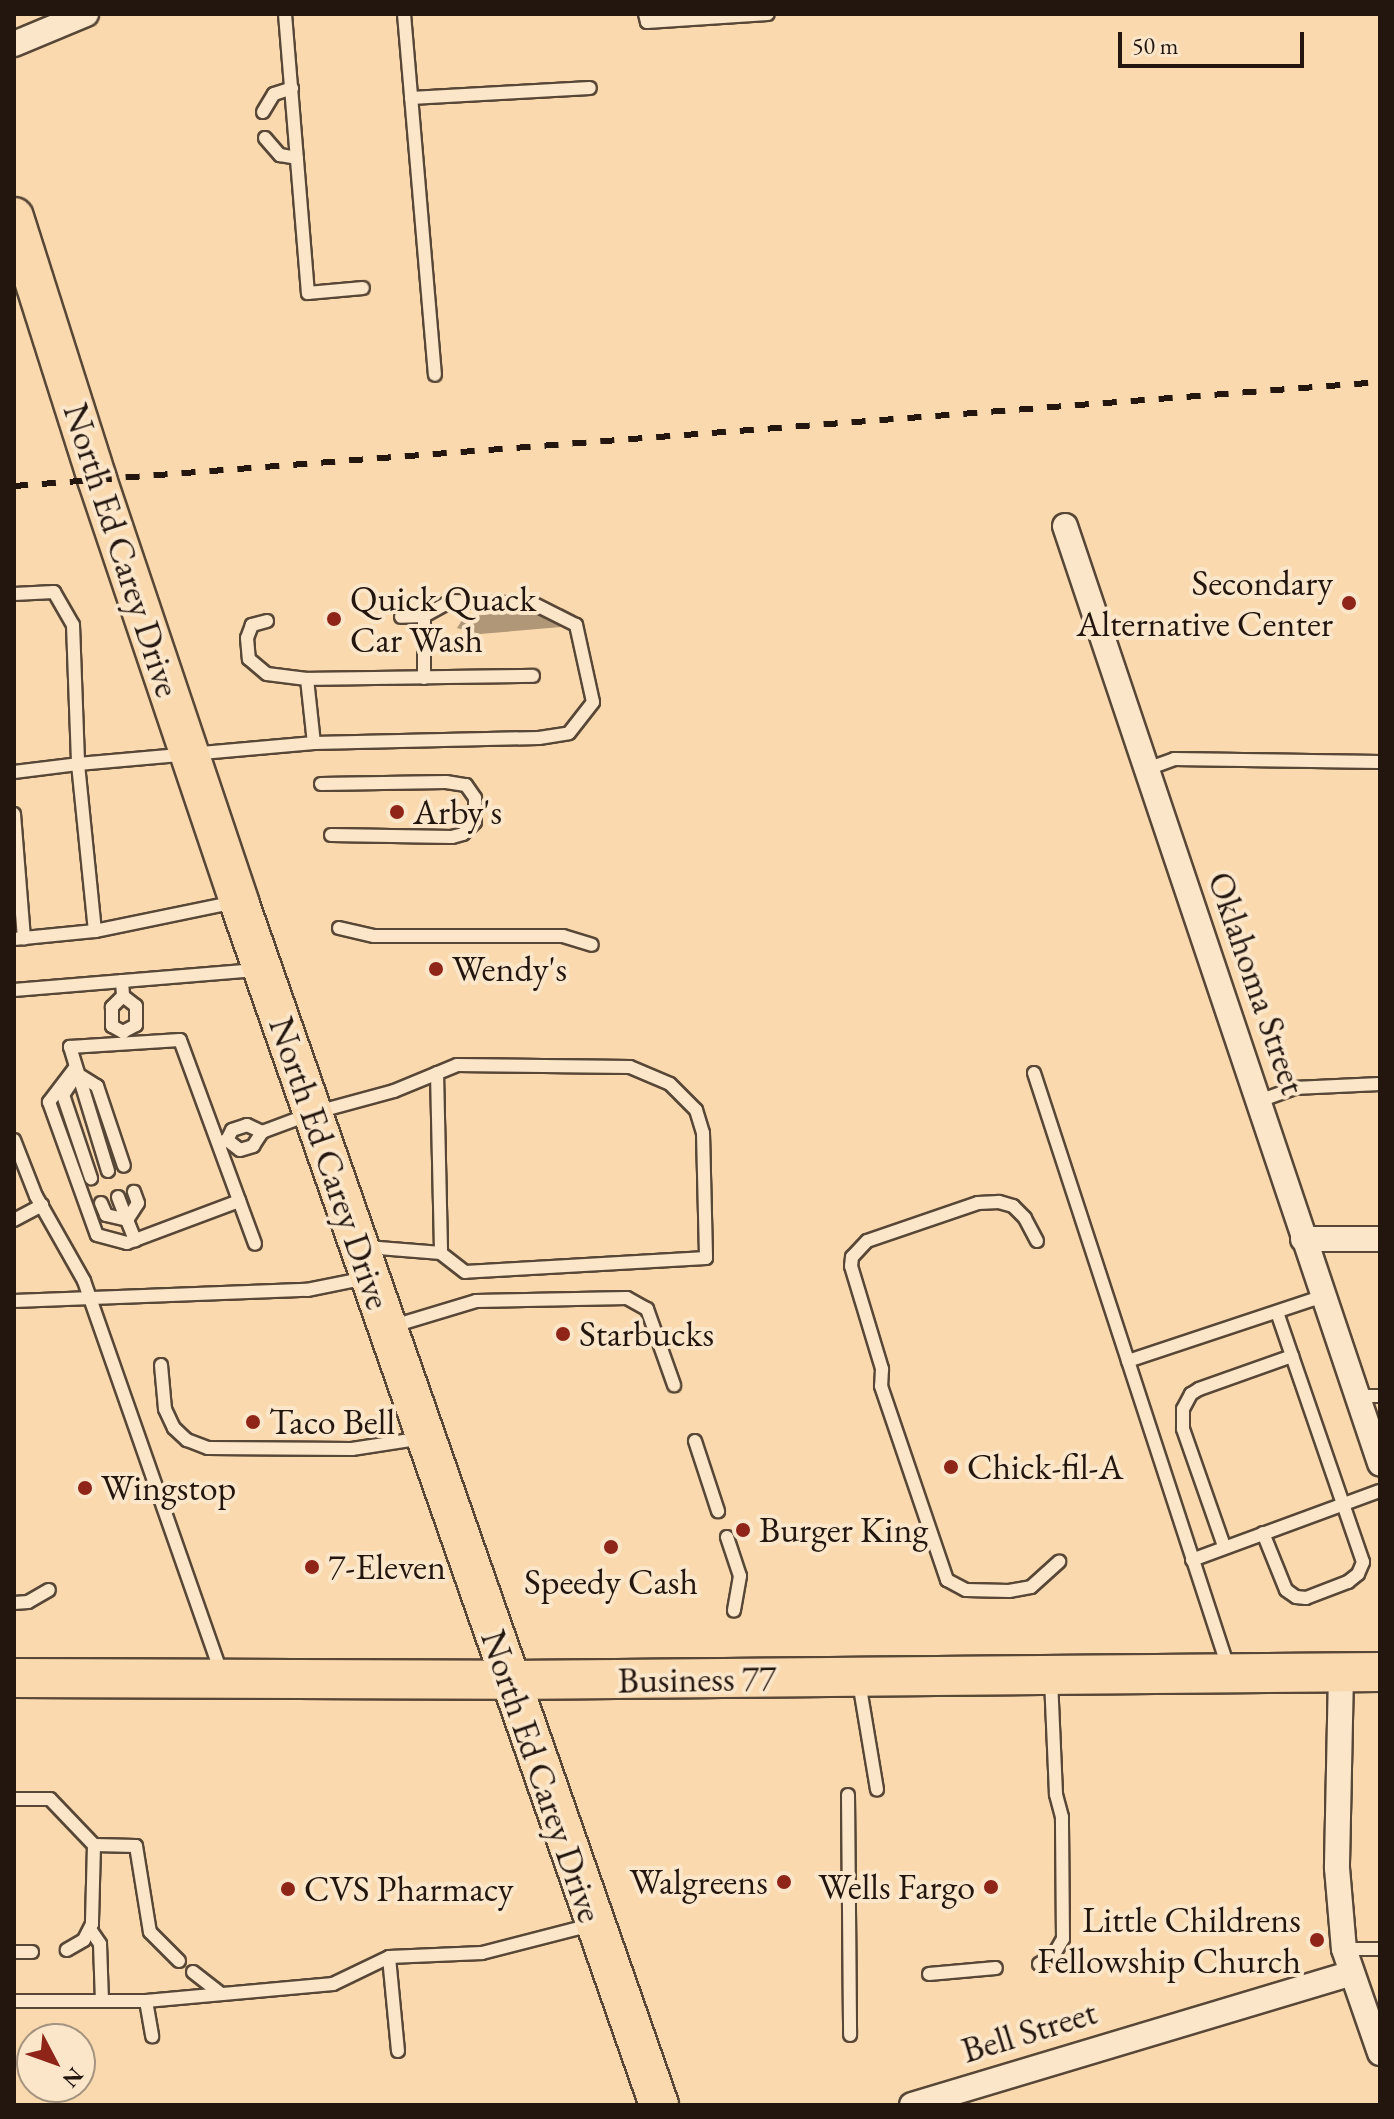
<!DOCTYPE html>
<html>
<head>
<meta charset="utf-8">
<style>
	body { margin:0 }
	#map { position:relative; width:1394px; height:2119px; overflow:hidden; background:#f9d9ad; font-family:"EB Garamond",serif }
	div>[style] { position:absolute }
	.water>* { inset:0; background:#b09777 }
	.roads { filter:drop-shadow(2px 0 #584736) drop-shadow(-2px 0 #584736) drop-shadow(0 2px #584736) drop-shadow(0 -2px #584736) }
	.lane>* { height:12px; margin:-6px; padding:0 6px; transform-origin:6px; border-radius:6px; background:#fbe6ca }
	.street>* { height:24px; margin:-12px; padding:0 12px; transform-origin:12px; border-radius:12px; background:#fbe6ca }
	.primary>* { height:38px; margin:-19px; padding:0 19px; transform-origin:19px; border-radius:19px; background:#f9d9ad }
	.rail>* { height:6px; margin-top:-3px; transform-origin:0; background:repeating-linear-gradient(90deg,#22160f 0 14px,transparent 0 28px) }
	.dots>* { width:22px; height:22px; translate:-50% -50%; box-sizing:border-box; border:4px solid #fbe6ca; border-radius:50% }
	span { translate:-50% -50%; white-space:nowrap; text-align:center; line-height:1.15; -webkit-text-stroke:8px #fbe6ca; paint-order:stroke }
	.street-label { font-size:36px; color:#22160f }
	.poi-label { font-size:36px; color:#22160f }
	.right { translate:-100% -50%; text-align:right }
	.left { translate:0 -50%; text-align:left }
	.frame { position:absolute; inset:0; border:16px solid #22160f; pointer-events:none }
	.north { position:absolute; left:16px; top:2023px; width:80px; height:80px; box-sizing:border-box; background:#fbe6ca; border:2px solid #a4937f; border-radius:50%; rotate:131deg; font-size:22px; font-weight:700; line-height:32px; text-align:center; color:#22160f }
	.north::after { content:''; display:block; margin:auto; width:28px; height:36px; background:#8f2418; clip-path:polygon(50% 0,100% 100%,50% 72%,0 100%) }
	.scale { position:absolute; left:1118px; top:32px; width:186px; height:36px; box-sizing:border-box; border:4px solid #22160f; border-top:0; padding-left:10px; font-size:24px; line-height:28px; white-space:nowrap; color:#22160f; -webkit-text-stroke:6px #fbe6ca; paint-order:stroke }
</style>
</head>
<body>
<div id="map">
	<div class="water">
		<i style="clip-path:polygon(546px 608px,562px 608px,575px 615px,570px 624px,561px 627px,480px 634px,457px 628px,464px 617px)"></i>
	</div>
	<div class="roads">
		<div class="lane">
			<i style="left:285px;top:14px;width:280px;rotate:85.3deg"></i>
			<i style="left:308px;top:293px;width:55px;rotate:-5.2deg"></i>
			<i style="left:404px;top:14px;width:362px;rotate:85.1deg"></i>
			<i style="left:645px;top:14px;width:8px;rotate:76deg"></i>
			<i style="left:647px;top:22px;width:121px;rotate:-3.8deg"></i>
			<i style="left:411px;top:98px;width:179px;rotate:-3.2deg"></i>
			<i style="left:263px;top:112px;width:21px;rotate:-59deg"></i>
			<i style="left:274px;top:94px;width:19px;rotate:-18deg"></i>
			<i style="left:265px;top:138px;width:23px;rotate:49deg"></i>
			<i style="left:280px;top:155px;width:17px;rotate:10deg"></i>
			<i style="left:14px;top:594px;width:40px;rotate:-2.9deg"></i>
			<i style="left:54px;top:592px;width:38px;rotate:60deg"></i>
			<i style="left:73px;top:625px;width:139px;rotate:87.9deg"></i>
			<i style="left:78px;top:764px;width:237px;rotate:-5.1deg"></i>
			<i style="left:314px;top:743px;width:225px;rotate:-1.3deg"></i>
			<i style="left:539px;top:738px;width:30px;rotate:-9deg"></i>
			<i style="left:569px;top:733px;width:39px;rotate:-52deg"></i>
			<i style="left:593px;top:702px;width:79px;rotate:-102.4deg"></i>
			<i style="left:576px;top:625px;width:47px;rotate:-153.4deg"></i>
			<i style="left:534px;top:604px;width:83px;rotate:-177.9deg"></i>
			<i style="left:451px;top:601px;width:31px;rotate:151deg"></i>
			<i style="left:424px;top:616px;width:23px;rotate:178deg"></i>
			<i style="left:424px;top:616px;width:62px;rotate:90deg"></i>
			<i style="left:267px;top:621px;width:16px;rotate:165deg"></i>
			<i style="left:252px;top:625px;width:14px;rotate:111deg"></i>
			<i style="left:247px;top:638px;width:21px;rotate:85deg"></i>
			<i style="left:249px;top:659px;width:23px;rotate:40deg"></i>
			<i style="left:267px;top:674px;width:40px;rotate:7.1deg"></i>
			<i style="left:307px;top:679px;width:226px;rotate:-0.8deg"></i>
			<i style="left:307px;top:679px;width:64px;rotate:83.8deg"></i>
			<i style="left:1147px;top:769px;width:29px;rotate:-20deg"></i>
			<i style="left:1174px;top:759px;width:206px;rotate:0.8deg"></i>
			<i style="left:14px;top:772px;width:64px;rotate:-7.1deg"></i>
			<i style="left:78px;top:764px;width:168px;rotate:84.2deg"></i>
			<i style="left:321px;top:784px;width:125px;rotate:-0.9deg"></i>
			<i style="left:446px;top:782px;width:20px;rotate:9deg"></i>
			<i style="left:466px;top:785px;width:16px;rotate:55deg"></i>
			<i style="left:475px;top:798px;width:24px;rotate:90deg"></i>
			<i style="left:475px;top:822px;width:17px;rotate:135deg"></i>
			<i style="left:463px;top:834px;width:11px;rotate:165deg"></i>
			<i style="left:452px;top:837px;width:121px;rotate:-179.1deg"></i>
			<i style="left:14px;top:814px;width:125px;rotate:85.4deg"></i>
			<i style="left:339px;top:928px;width:36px;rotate:13deg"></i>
			<i style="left:374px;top:936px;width:189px"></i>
			<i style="left:563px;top:936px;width:30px;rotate:17deg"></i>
			<i style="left:14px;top:939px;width:81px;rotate:-5.6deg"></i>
			<i style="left:95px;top:931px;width:143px;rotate:-11.7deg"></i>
			<i style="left:122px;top:981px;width:15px;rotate:86deg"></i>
			<i style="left:123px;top:996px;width:16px;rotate:135deg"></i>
			<i style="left:112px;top:1007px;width:19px;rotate:90deg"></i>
			<i style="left:112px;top:1026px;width:13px;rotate:29deg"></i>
			<i style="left:14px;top:990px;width:243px;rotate:-4.7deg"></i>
			<i style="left:123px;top:996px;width:16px;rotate:38deg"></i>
			<i style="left:136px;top:1006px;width:19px;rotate:90deg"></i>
			<i style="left:136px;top:1025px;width:15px;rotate:152deg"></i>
			<i style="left:75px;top:1068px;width:43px;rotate:127.4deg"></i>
			<i style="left:49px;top:1102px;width:141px;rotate:70.2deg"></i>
			<i style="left:97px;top:1235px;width:31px;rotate:15deg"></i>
			<i style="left:127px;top:1243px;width:120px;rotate:-20.6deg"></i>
			<i style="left:76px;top:1073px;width:25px;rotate:32deg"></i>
			<i style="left:97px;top:1086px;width:84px;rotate:71.4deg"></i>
			<i style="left:437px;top:1073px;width:180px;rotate:88.7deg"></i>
			<i style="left:1034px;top:1073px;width:625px;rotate:71.91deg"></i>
			<i style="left:71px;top:1083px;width:14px;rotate:124deg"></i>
			<i style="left:63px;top:1095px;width:88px;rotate:71.4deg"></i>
			<i style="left:1259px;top:1101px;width:37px;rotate:-20deg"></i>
			<i style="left:1294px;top:1088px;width:86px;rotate:-2.7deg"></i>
			<i style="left:14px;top:1140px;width:60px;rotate:68.6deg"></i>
			<i style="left:36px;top:1196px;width:98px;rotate:60.5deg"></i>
			<i style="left:84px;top:1281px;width:417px;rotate:70.7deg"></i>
			<i style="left:227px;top:1140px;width:16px;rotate:38deg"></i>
			<i style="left:240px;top:1150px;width:14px;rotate:-17deg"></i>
			<i style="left:253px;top:1146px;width:17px;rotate:-57deg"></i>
			<i style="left:262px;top:1132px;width:54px;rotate:-20.4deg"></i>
			<i style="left:313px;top:1113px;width:84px;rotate:-15.2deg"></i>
			<i style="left:394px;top:1091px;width:68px;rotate:-22.4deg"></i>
			<i style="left:457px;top:1065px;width:173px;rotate:0.7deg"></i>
			<i style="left:630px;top:1067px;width:43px;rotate:23deg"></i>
			<i style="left:670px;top:1084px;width:37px;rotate:45deg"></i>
			<i style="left:696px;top:1110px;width:24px;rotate:73deg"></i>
			<i style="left:703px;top:1133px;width:125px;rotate:88.6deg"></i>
			<i style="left:706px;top:1258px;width:241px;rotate:176.7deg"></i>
			<i style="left:465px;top:1272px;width:31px;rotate:-142deg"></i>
			<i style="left:441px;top:1253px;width:75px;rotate:-175.4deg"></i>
			<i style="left:222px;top:1142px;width:5px;rotate:-22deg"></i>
			<i style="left:227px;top:1140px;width:11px;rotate:-63deg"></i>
			<i style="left:232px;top:1130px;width:16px;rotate:-18deg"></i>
			<i style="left:247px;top:1125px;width:17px;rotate:25deg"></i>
			<i style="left:108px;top:1171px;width:130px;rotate:-107deg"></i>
			<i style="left:70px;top:1047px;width:110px;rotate:-3.6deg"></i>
			<i style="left:180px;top:1040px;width:217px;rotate:69.8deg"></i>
			<i style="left:118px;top:1197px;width:25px;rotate:69deg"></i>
			<i style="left:101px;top:1203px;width:13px;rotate:67deg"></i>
			<i style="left:106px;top:1215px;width:22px;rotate:13deg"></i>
			<i style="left:127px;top:1220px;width:22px;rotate:68deg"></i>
			<i style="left:14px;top:1220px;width:32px;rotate:-28deg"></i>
			<i style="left:127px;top:1220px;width:20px;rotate:-57deg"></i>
			<i style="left:138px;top:1203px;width:12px;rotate:-110deg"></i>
			<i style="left:1037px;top:1241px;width:26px;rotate:-118deg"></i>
			<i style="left:1025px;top:1218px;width:17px;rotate:-135deg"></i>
			<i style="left:1013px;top:1206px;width:15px;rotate:-164deg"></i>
			<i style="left:999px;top:1202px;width:21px;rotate:177deg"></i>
			<i style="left:978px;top:1203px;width:117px;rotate:161.1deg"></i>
			<i style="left:867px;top:1241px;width:22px;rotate:133deg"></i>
			<i style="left:852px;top:1257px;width:9px;rotate:96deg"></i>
			<i style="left:851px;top:1266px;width:108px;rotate:73.2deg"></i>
			<i style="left:882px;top:1369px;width:17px;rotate:93deg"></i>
			<i style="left:881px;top:1386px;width:205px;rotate:71.2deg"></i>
			<i style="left:947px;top:1580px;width:21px;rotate:28deg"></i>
			<i style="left:966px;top:1590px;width:43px;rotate:1.3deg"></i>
			<i style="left:1009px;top:1591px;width:22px;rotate:-10deg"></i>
			<i style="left:1031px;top:1587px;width:38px;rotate:-42deg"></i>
			<i style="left:14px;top:1301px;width:293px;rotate:-2.2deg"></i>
			<i style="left:307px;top:1290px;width:60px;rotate:-11.5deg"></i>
			<i style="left:390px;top:1327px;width:90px;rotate:-16.8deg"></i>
			<i style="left:476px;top:1301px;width:151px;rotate:-1.1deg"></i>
			<i style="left:627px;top:1298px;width:23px;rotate:29deg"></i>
			<i style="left:647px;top:1309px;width:81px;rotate:70.4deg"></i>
			<i style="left:1128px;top:1361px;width:206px;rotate:-18.4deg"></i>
			<i style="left:161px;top:1365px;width:44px;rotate:84.8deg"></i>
			<i style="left:165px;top:1409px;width:21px;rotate:65deg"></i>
			<i style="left:174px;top:1428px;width:18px;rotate:43deg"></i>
			<i style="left:187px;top:1440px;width:22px;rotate:21deg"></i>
			<i style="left:208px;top:1448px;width:144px;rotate:0.4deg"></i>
			<i style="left:352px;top:1449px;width:72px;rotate:-8.8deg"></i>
			<i style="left:1357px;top:1396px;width:23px"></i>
			<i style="left:695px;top:1441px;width:74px;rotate:71.8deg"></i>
			<i style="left:1263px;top:1533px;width:61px;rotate:68deg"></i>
			<i style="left:1286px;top:1590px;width:12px;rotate:35deg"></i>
			<i style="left:1296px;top:1597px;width:10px;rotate:6deg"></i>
			<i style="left:1306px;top:1598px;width:45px;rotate:-20.9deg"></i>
			<i style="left:1348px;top:1582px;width:13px;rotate:-39deg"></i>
			<i style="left:1358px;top:1574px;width:13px;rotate:-67deg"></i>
			<i style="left:1363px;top:1562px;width:264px;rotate:-109deg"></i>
			<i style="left:727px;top:1537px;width:41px;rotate:71.6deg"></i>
			<i style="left:740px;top:1576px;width:35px;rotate:100deg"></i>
			<i style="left:1224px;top:1546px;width:124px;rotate:-109.3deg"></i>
			<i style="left:1183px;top:1429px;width:20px;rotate:-90deg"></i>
			<i style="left:1183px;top:1409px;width:17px;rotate:-62deg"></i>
			<i style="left:1191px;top:1394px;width:9px;rotate:-32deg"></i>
			<i style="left:1199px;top:1389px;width:99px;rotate:-19.5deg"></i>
			<i style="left:1192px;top:1560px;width:200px;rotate:-20.2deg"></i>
			<i style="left:14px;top:1603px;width:14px;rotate:-4deg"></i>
			<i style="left:28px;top:1602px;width:24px;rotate:-30deg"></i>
			<i style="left:859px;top:1682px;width:109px;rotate:80.5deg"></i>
			<i style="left:848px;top:1795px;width:240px;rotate:89.5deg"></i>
			<i style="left:14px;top:1799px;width:36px"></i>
			<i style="left:50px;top:1799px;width:64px;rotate:46.3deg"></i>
			<i style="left:94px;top:1845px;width:79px;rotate:91.5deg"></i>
			<i style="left:92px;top:1924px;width:18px;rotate:117deg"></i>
			<i style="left:84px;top:1940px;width:20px;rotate:150deg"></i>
			<i style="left:94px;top:1845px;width:42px;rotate:1.4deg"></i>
			<i style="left:136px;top:1846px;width:87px;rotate:80.8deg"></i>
			<i style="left:150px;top:1932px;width:41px;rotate:45deg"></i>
			<i style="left:90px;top:1929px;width:18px;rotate:56deg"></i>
			<i style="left:100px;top:1944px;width:57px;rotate:88deg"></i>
			<i style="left:1344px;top:1949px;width:36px"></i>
			<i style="left:14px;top:1952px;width:18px"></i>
			<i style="left:1039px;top:1964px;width:16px;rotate:-30deg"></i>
			<i style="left:1053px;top:1956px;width:20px;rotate:-60deg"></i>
			<i style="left:1063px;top:1939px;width:122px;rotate:-90.5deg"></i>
			<i style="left:1062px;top:1817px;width:24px;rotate:-105deg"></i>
			<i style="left:1056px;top:1794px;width:115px;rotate:-92.5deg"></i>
			<i style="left:193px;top:1972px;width:33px;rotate:38deg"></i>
			<i style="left:929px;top:1974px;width:67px;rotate:-5.1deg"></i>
			<i style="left:14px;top:2001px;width:132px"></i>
			<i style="left:146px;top:2001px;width:188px;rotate:-5.2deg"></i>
			<i style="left:333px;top:1984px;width:62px;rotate:-25.7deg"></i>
			<i style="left:146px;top:2001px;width:36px;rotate:80deg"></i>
			<i style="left:398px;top:2051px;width:94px;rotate:-95.5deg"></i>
			<i style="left:389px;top:1957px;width:93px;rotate:-2.5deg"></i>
			<i style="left:482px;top:1953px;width:113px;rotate:-14.4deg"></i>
		</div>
		<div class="street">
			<i style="left:14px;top:44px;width:78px;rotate:-22.6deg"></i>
			<i style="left:1065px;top:526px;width:989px;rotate:71.42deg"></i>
			<i style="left:1303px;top:1239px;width:77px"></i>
			<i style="left:1341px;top:1673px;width:195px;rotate:91.2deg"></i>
			<i style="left:1337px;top:1868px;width:81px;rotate:85.1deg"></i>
			<i style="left:1344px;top:1949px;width:110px;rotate:70.9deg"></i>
			<i style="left:912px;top:2105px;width:458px;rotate:-16.7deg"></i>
		</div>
		<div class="primary">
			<i style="left:14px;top:217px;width:275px;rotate:72.4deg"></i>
			<i style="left:97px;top:479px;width:446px;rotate:71.4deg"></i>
			<i style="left:239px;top:902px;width:1274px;rotate:70.75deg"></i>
			<i style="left:14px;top:1678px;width:496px;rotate:0.2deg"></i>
			<i style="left:510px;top:1680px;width:870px;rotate:-0.53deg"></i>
		</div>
	</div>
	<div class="rail">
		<i style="left:14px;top:486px;width:1370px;rotate:-4.35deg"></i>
	</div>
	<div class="dots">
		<i style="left:1349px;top:603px;background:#8f2418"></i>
		<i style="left:334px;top:619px;background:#8f2418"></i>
		<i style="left:397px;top:812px;background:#8f2418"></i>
		<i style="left:436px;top:969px;background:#8f2418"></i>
		<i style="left:563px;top:1334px;background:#8f2418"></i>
		<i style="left:253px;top:1422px;background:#8f2418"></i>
		<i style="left:951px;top:1467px;background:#8f2418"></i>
		<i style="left:85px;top:1488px;background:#8f2418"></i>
		<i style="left:743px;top:1530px;background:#8f2418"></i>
		<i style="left:611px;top:1547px;background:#8f2418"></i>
		<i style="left:312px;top:1567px;background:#8f2418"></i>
		<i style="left:784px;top:1882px;background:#8f2418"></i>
		<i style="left:991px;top:1887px;background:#8f2418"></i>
		<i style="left:288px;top:1889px;background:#8f2418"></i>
		<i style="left:1317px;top:1940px;background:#8f2418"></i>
	</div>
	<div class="street-label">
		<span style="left:122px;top:550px;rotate:72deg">North Ed Carey Drive</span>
		<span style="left:1257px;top:983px;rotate:71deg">Oklahoma Street</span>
		<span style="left:330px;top:1163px;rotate:71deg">North Ed Carey Drive</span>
		<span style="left:697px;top:1679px;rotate:-1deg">Business 77</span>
		<span style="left:542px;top:1776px;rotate:71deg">North Ed Carey Drive</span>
		<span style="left:1029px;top:2031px;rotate:-17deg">Bell Street</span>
	</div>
	<div class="poi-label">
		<span class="right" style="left:1333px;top:603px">Secondary<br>Alternative Center</span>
		<span class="left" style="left:350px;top:619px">Quick Quack<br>Car Wash</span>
		<span class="left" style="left:413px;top:812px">Arby's</span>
		<span class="left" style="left:452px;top:969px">Wendy's</span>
		<span class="left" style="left:579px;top:1334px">Starbucks</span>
		<span class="left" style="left:269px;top:1422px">Taco Bell</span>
		<span class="left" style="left:967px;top:1467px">Chick-fil-A</span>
		<span class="left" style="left:101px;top:1488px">Wingstop</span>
		<span class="left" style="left:759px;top:1530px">Burger King</span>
		<span class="left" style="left:328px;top:1567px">7-Eleven</span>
		<span style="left:611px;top:1582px">Speedy Cash</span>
		<span class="right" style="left:768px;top:1882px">Walgreens</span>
		<span class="right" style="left:975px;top:1887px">Wells Fargo</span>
		<span class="left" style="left:304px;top:1889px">CVS Pharmacy</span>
		<span class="right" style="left:1301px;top:1940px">Little Childrens<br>Fellowship Church</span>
	</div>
	<div class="frame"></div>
	<div class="north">N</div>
	<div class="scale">50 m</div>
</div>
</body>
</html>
